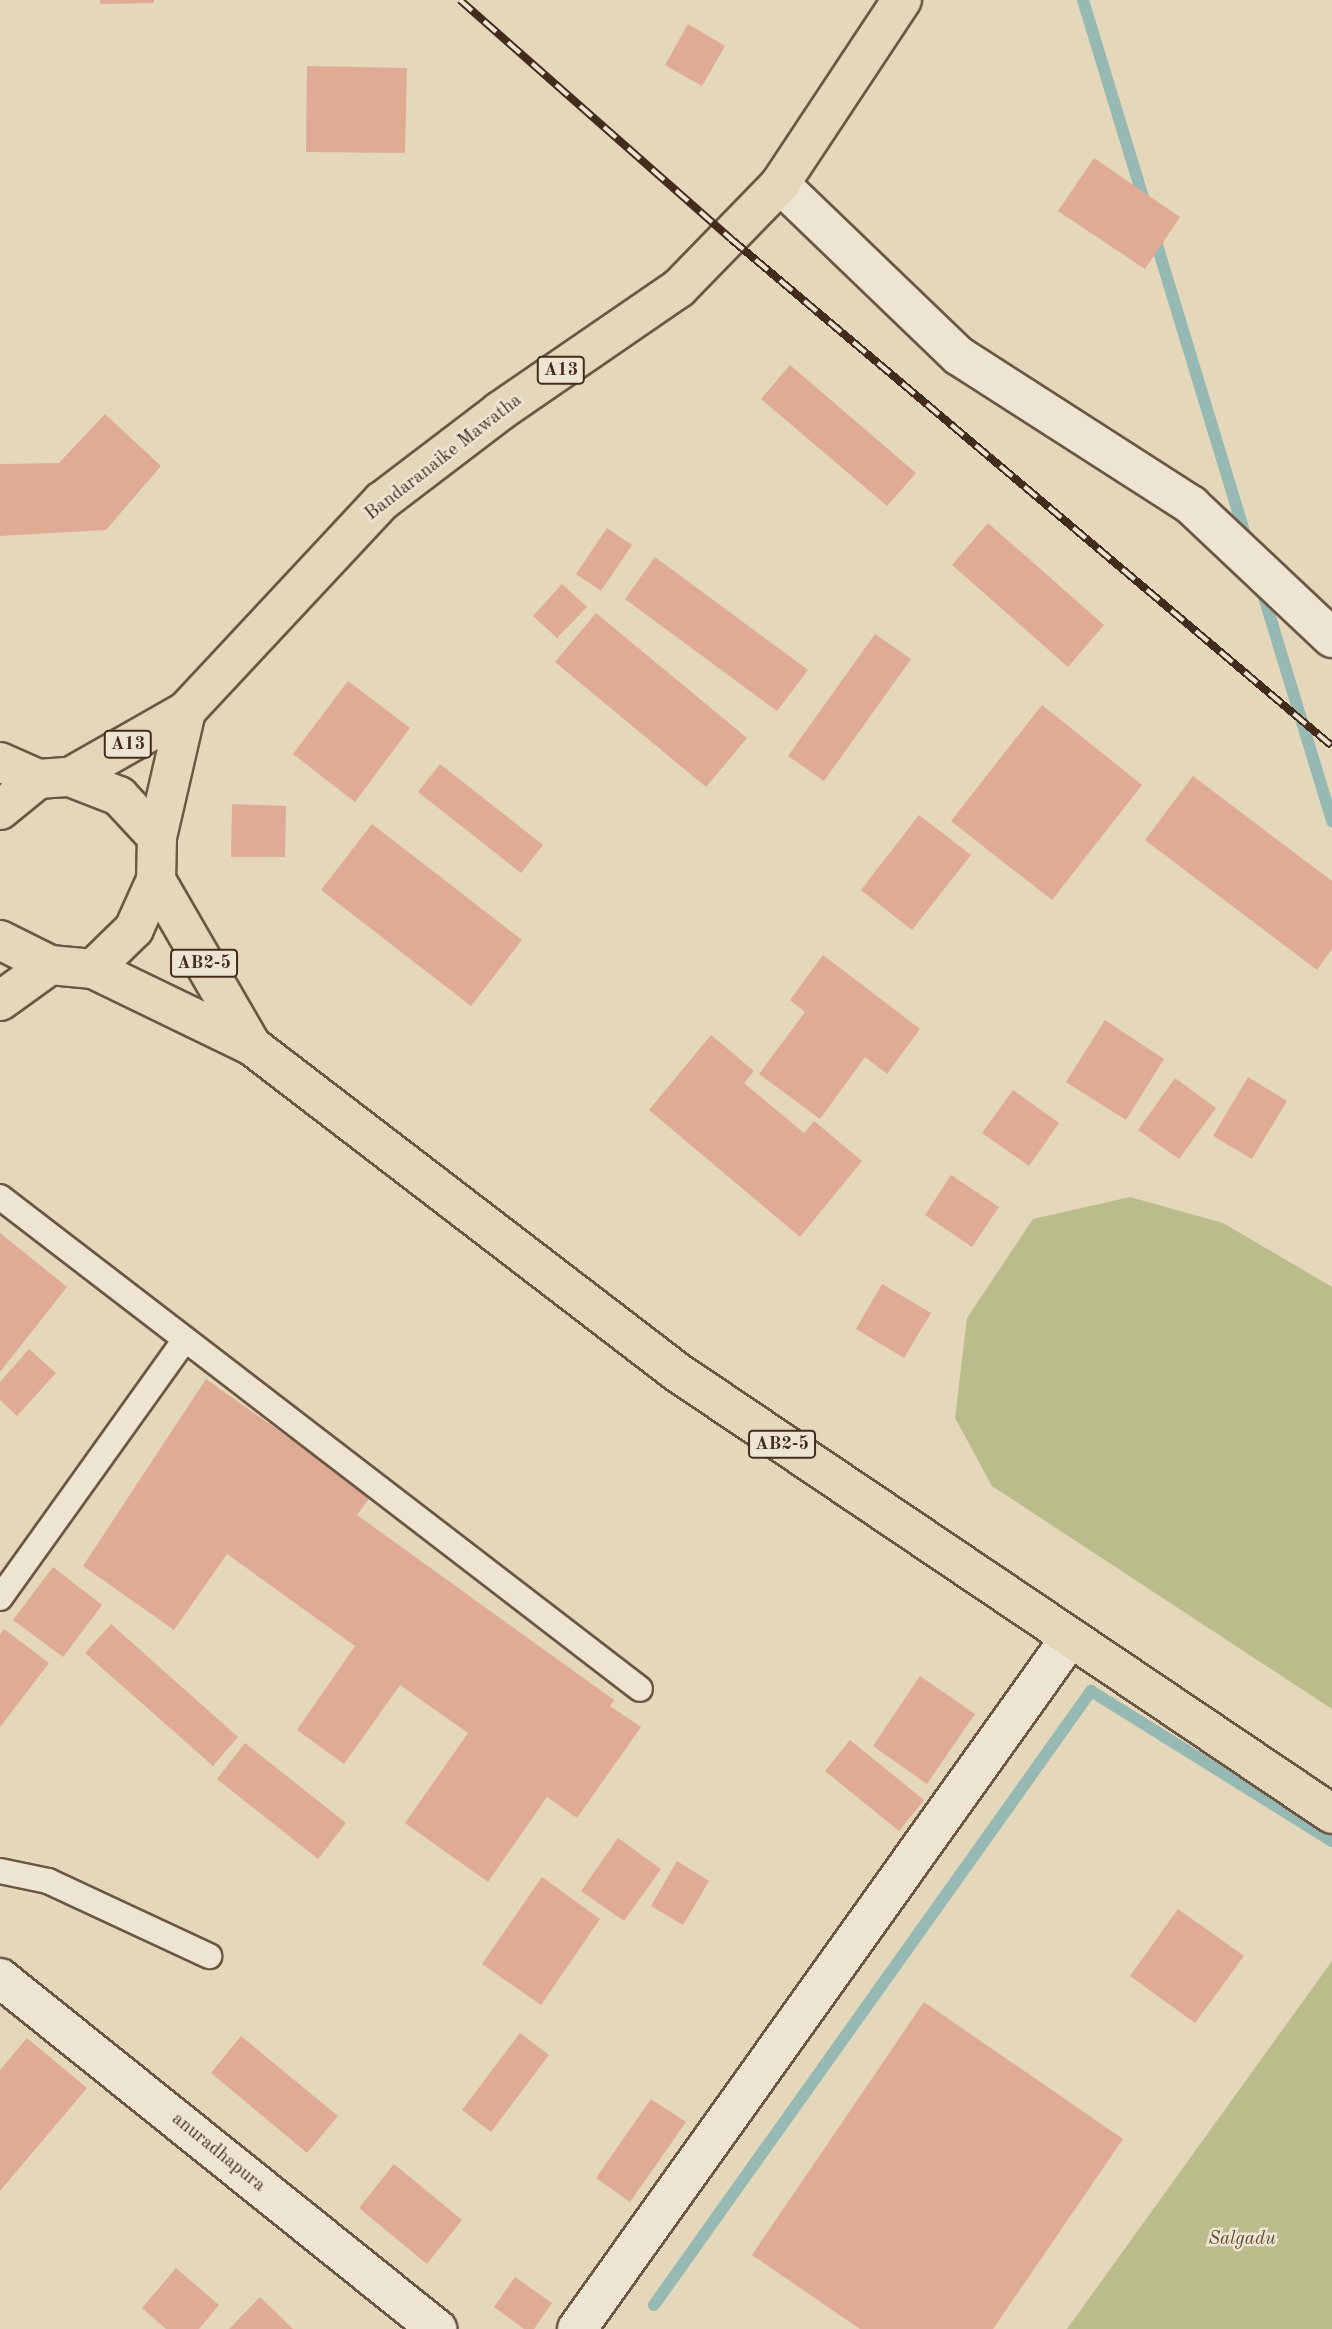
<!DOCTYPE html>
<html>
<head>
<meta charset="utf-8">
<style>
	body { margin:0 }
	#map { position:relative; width:1332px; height:2329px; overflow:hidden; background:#e4d7ba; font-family:"Old Standard TT",serif }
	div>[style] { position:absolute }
	.green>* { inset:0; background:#bbbc8b }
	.stream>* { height:12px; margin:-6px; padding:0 6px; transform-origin:6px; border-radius:6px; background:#96b9b4 }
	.building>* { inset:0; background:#e0ab94 }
	.roads { filter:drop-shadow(2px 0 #6c5744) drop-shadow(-2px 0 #6c5744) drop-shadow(0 2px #6c5744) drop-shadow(0 -2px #6c5744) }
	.service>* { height:24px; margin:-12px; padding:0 12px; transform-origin:12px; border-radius:12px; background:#ede5d2 }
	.minor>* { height:38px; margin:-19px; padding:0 19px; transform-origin:19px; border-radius:19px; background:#ede5d2 }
	.primary>* { height:38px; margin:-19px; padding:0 19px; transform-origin:19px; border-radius:19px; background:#e4d7ba }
	.trunk>* { height:38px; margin:-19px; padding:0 19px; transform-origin:19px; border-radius:19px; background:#e4d7ba }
	.rail>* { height:8px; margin-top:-4px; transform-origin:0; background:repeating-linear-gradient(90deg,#ede5d2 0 16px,#442c1d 0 32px); box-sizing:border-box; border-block:2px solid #442c1d }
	span { translate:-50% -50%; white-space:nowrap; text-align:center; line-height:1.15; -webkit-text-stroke:5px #ede5d2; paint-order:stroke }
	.shield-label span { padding:2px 5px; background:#ede5d2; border:2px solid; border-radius:5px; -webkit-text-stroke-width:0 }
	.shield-label { font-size:18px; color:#442c1d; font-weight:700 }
	.street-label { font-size:19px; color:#442c1d }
	.park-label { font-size:19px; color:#5c4933; font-style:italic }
</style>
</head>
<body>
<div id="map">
	<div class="green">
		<i style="clip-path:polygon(1130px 1197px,1223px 1223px,1332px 1287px,1332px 1709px,992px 1486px,955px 1418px,967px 1318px,1033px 1219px)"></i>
		<i style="clip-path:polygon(1332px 1961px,1332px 2329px,1067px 2329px)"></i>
	</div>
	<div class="stream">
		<i style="left:1083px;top:0;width:213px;rotate:73.1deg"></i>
		<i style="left:1154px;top:235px;width:321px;rotate:73.1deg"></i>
		<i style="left:1261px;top:587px;width:245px;rotate:73.1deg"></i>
		<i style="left:654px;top:2305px;width:754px;rotate:-54.56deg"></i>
		<i style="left:1091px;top:1691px;width:284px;rotate:31.9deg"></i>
	</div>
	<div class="building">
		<i style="clip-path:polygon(100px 0,154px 0,154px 3px,100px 4px)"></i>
		<i style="clip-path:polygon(688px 24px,725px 46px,702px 86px,665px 65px)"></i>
		<i style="clip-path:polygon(307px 66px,407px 68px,405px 153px,306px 152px)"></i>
		<i style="clip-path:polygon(1094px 158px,1180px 217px,1145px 269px,1058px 211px)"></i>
		<i style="clip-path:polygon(790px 365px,916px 473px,887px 506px,761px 399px)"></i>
		<i style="clip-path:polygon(105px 414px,161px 466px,106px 530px,0 536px,0 464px,59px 463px)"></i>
		<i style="clip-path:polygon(988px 523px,1104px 625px,1068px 667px,952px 565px)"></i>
		<i style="clip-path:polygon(607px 528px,632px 545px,601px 591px,576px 574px)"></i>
		<i style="clip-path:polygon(655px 557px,808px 670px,777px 711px,625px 599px)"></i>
		<i style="clip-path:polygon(562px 584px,587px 607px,557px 638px,533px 616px)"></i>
		<i style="clip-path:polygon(596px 613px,747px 738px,706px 787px,555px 662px)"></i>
		<i style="clip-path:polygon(875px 634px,911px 659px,824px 781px,788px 756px)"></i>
		<i style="clip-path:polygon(348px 681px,410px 728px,355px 802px,293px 754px)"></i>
		<i style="clip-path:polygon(1042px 705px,1142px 785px,1052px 900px,951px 821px)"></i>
		<i style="clip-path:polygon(440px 764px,543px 845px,521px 873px,418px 792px)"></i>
		<i style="clip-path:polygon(1193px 776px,1332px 881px,1332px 949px,1317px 970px,1145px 840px)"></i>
		<i style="clip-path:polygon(232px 804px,286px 806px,285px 857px,231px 857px)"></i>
		<i style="clip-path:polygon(919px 815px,971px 855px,912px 930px,861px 890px)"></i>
		<i style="clip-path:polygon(372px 824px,522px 940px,471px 1006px,321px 890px)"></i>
		<i style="clip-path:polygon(823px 955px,920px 1029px,887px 1074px,865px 1057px,820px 1119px,759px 1074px,805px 1012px,790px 1000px)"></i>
		<i style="clip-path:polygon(1105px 1020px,1164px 1059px,1126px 1120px,1066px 1082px)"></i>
		<i style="clip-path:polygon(711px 1035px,754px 1071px,744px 1083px,804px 1133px,814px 1121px,862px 1161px,800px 1237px,649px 1110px)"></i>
		<i style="clip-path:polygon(1248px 1077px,1287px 1101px,1252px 1159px,1213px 1136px)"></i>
		<i style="clip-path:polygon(1175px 1078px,1216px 1108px,1179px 1159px,1138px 1130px)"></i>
		<i style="clip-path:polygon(1013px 1090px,1059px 1123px,1029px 1166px,982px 1133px)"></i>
		<i style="clip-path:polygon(951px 1175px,999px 1207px,972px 1247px,925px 1215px)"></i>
		<i style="clip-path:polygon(0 1233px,67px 1287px,0 1372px)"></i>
		<i style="clip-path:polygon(882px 1284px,931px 1313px,904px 1358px,856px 1329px)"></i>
		<i style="clip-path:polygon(29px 1349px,56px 1373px,17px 1416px,0 1400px,0 1382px)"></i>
		<i style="clip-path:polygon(206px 1379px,371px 1496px,357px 1515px,614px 1700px,610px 1706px,641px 1727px,577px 1818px,547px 1797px,488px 1882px,405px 1823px,468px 1733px,400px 1685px,344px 1764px,297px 1730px,355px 1646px,227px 1554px,174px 1630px,83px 1566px)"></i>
		<i style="clip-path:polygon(53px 1567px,102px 1605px,63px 1657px,13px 1620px)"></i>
		<i style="clip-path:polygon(111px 1624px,238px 1737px,213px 1766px,85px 1653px)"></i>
		<i style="clip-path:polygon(4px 1629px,49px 1663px,0 1727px,0 1635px)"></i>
		<i style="clip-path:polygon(920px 1676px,975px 1714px,927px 1784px,873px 1746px)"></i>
		<i style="clip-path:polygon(850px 1740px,924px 1800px,899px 1831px,825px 1771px)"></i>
		<i style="clip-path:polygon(245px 1743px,346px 1823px,318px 1859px,217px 1779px)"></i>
		<i style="clip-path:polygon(618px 1838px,661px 1869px,624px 1921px,581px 1891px)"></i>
		<i style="clip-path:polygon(677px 1861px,709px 1881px,683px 1925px,651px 1906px)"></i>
		<i style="clip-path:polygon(542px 1877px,600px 1919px,541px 2005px,482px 1964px)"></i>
		<i style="clip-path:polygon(1178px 1909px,1244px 1956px,1195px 2023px,1130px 1976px)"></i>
		<i style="clip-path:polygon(924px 2002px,1123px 2139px,993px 2329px,860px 2329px,752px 2255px)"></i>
		<i style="clip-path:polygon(520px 2033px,549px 2055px,491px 2132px,462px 2110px)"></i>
		<i style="clip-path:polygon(241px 2036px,338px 2116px,307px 2153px,211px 2073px)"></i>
		<i style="clip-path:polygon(27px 2038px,87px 2088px,0 2191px,0 2070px)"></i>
		<i style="clip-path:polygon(651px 2099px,686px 2122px,630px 2202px,596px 2178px)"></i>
		<i style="clip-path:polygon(394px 2164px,462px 2220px,427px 2264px,359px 2208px)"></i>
		<i style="clip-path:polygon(176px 2268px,219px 2305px,199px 2329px,166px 2329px,142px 2308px)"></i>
		<i style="clip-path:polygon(515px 2277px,552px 2303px,534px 2329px,524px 2329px,494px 2307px)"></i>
		<i style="clip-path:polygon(260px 2297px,293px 2329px,229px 2329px)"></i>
	</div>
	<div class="roads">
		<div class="service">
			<i style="left:0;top:1197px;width:807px;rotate:37.55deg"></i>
			<i style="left:0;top:1598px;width:316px;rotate:-54.4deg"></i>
			<i style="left:0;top:1871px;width:49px;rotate:11.8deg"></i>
			<i style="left:48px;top:1881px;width:178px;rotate:25deg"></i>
		</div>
		<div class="minor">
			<i style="left:780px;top:184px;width:248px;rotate:43.9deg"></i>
			<i style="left:959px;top:356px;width:276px;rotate:32.7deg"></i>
			<i style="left:1191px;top:505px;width:194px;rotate:43.3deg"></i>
			<i style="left:0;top:1978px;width:561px;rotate:38.77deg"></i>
			<i style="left:577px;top:2329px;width:845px;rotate:-54.49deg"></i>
		</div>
		<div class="primary">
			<i style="left:0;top:762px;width:42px;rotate:24.1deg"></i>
			<i style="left:156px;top:880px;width:192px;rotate:60deg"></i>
			<i style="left:93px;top:969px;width:177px;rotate:25.8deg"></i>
			<i style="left:252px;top:1046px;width:536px;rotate:37.49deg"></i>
			<i style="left:677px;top:1372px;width:790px;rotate:34.01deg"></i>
		</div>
		<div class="trunk">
			<i style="left:70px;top:777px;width:133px;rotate:-29.6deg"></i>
			<i style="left:186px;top:711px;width:287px;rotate:-47deg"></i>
			<i style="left:382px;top:501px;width:148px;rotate:-37.3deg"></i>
			<i style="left:500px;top:411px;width:217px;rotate:-34.5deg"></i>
			<i style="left:679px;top:288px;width:145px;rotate:-45.8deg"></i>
			<i style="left:780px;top:184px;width:221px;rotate:-56.5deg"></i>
			<i style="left:0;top:810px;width:49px;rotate:-39.2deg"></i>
			<i style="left:38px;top:779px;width:32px;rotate:-4deg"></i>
			<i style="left:70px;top:777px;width:53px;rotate:21.2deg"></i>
			<i style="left:119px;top:796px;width:56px;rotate:47.2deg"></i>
			<i style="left:157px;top:837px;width:43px;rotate:91.3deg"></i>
			<i style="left:156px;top:880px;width:54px;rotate:114.2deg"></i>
			<i style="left:134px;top:929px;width:57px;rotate:135.7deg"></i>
			<i style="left:93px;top:969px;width:43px;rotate:-174.7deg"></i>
			<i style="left:50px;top:965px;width:56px;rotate:-153.4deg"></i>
			<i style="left:157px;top:837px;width:129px;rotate:-77deg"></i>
			<i style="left:0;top:1001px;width:62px;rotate:-35.8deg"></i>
		</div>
	</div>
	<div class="rail">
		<i style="left:460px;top:0;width:361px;rotate:41.4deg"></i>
		<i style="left:731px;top:239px;width:786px;rotate:40.15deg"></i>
	</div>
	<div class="shield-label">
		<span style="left:561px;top:370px">A13</span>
		<span style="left:128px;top:744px">A13</span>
		<span style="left:204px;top:963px">AB2-5</span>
		<span style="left:782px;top:1444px">AB2-5</span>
	</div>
	<div class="street-label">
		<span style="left:444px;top:458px;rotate:-38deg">Bandaranaike Mawatha</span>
		<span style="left:218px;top:2153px;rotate:39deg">anuradhapura</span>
	</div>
	<div class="park-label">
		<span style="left:1242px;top:2240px">Salgadu</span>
	</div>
</div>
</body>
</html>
